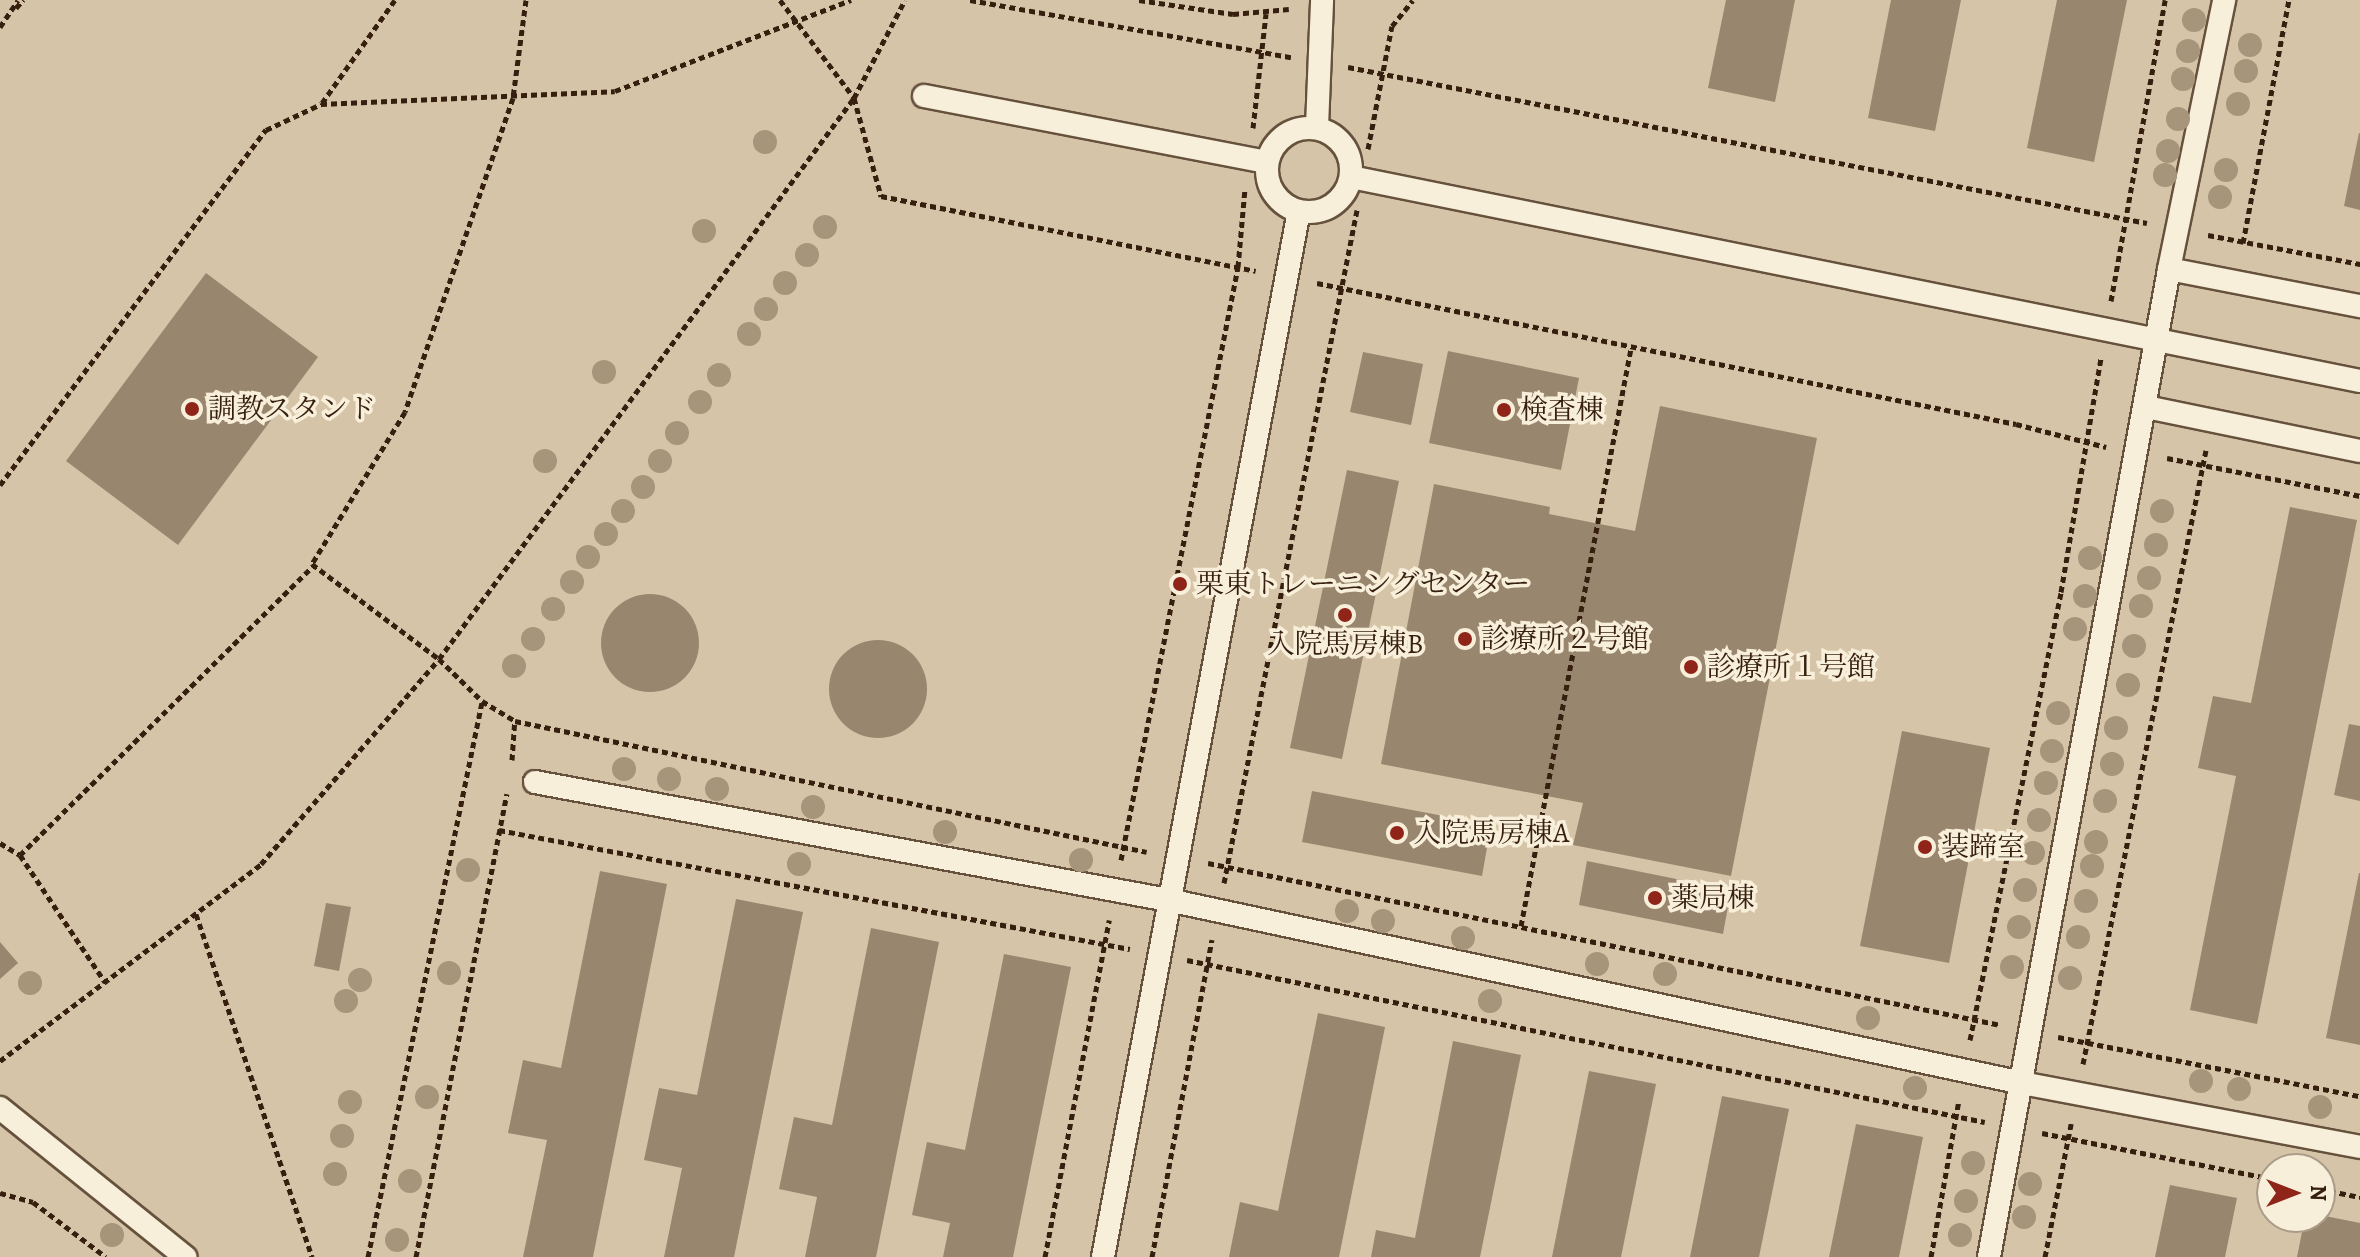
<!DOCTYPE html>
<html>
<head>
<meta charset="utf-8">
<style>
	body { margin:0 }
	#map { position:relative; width:2360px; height:1257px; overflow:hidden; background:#f5e6c6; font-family:Alegreya,"Noto Serif JP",serif }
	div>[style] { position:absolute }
	.green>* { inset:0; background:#d5c4a7 }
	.building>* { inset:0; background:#99866e }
	.round { border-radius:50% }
	.path>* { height:5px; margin-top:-2.5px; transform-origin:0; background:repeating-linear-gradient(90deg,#361f0f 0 6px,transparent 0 10px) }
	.roads { filter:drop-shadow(2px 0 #66513d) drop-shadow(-2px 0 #66513d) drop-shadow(0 2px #66513d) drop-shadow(0 -2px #66513d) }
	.service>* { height:22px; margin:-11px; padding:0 11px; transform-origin:11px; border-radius:11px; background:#f8efda }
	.service>.ring { margin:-11px; padding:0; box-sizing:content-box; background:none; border:22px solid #f8efda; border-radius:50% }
	.trees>* { width:24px; height:24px; margin:-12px; border-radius:50%; background:#a6947b }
	.dots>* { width:22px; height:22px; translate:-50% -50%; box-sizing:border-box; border:4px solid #f8efda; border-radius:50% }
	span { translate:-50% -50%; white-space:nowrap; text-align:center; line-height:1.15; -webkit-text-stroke:7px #f8efda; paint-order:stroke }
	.poi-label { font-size:28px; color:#361f0f }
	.left { translate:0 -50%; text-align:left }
	.north { position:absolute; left:2256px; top:1153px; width:80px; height:80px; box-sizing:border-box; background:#f8efda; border:2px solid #aa9c89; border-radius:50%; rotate:90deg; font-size:22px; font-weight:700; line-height:32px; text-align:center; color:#361f0f }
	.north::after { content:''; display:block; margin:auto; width:28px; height:36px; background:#8f2418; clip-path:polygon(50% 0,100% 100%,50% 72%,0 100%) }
</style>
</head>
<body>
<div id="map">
	<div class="green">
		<i style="clip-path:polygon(evenodd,0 0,2360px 0,2360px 1257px,0 1257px,0 0,2272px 1169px,2320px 1169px,2320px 1217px,2272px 1217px,2272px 1169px)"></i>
	</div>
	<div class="building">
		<i style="clip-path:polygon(1726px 0,1795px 0,1775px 102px,1708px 88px)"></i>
		<i style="clip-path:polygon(1891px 0,1961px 0,1935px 131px,1868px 118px)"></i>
		<i style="clip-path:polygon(2057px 0,2127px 0,2094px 162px,2027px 148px)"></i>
		<i style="clip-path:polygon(2359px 133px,2360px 133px,2360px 210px,2344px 206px)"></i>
		<i style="clip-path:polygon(206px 273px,318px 357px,178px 545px,66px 461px)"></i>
		<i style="clip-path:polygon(1448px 351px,1579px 378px,1561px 470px,1429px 443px)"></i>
		<i style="clip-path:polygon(1363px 352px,1423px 364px,1411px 425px,1350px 412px)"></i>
		<i style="clip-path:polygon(1660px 406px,1817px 438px,1731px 876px,1573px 845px,1583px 803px,1381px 764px,1434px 484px,1550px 507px,1549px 514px,1635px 531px)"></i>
		<i style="clip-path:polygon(1347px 470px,1399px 481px,1342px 759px,1290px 748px)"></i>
		<i style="clip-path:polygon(2290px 507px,2357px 520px,2257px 1024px,2190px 1010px,2236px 776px,2198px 768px,2213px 696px,2251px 703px)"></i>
		<i class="round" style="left:601px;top:594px;width:98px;height:98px"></i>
		<i class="round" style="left:829px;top:640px;width:98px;height:98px"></i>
		<i style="clip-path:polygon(2349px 724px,2360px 726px,2360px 801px,2334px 795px)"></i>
		<i style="clip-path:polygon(1902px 731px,1990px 748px,1949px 963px,1860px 946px)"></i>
		<i style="clip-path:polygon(1312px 791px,1491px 825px,1482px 876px,1302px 842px)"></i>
		<i style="clip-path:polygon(1587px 861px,1731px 890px,1723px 934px,1579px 905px)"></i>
		<i style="clip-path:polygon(600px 871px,667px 884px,593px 1257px,523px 1257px,547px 1140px,508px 1133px,523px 1060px,561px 1068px)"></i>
		<i style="clip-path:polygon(2359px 873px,2360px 873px,2360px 1045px,2326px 1038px)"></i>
		<i style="clip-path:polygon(736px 899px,803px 912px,734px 1257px,664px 1257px,682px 1168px,644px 1160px,659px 1088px,697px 1095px)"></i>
		<i style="clip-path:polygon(326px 903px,351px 907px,339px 971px,314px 966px)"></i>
		<i style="clip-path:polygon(871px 928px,939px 942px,876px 1257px,805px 1257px,817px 1197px,779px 1189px,794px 1117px,832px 1125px)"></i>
		<i style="clip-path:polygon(0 942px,18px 963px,0 979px)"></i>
		<i style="clip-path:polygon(1004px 954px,1071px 967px,1013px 1257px,943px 1257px,950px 1223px,912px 1215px,927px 1142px,965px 1150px)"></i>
		<i style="clip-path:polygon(1318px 1013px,1385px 1027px,1339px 1257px,1229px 1257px,1240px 1202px,1278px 1211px)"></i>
		<i style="clip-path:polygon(1453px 1041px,1521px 1055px,1480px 1257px,1371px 1257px,1376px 1230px,1415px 1238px)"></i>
		<i style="clip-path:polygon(1589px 1071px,1656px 1084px,1621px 1257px,1552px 1257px)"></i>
		<i style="clip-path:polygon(1722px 1096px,1789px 1109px,1759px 1257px,1690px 1257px)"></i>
		<i style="clip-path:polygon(1856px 1124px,1923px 1137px,1899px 1257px,1829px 1257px)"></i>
		<i style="clip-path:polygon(2170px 1185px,2237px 1198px,2225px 1257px,2155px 1257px)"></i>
		<i style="clip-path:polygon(2320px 1215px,2360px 1223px,2360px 1257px,2297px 1257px,2305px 1217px)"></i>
	</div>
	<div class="path">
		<i style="left:526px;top:0;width:99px;rotate:97.6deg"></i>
		<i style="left:513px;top:98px;width:332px;rotate:109deg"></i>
		<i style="left:405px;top:412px;width:178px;rotate:121.5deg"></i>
		<i style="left:312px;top:564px;width:159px;rotate:36.8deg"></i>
		<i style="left:439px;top:659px;width:60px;rotate:44.3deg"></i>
		<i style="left:482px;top:701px;width:39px;rotate:31deg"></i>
		<i style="left:515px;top:721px;width:645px;rotate:11.71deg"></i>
		<i style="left:780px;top:0;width:123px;rotate:52.9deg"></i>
		<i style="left:854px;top:98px;width:102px;rotate:74.6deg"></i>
		<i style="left:881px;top:196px;width:382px;rotate:11.3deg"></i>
		<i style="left:970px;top:0;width:326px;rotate:10.1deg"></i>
		<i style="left:1139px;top:0;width:95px;rotate:8.5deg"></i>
		<i style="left:1233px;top:14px;width:56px;rotate:-5.1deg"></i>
		<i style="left:16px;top:8px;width:11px;rotate:-49deg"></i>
		<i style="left:0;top:27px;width:32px;rotate:-56deg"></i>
		<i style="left:1348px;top:67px;width:814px;rotate:11.05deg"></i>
		<i style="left:322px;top:103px;width:126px;rotate:-54.7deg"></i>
		<i style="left:1253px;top:128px;width:115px;rotate:-83.5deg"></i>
		<i style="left:1368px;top:149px;width:125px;rotate:-79deg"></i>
		<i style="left:1392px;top:26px;width:33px;rotate:-51deg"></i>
		<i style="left:2208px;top:235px;width:155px;rotate:10.8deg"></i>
		<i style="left:2243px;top:243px;width:247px;rotate:-79.3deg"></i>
		<i style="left:1317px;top:283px;width:713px;rotate:11.4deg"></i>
		<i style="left:2016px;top:424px;width:93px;rotate:14.3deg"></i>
		<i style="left:2111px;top:301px;width:306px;rotate:-79.8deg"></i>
		<i style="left:2167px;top:458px;width:197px;rotate:11.1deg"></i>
		<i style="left:0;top:485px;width:444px;rotate:-53.2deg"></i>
		<i style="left:266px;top:130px;width:61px;rotate:-25.3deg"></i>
		<i style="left:321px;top:104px;width:294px;rotate:-2.5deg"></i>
		<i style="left:615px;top:91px;width:253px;rotate:-21.1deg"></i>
		<i style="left:512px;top:760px;width:39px;rotate:-86deg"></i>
		<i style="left:499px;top:830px;width:642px;rotate:10.68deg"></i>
		<i style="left:0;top:843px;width:23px;rotate:31deg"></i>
		<i style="left:20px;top:855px;width:153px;rotate:56.2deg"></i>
		<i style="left:20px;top:855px;width:413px;rotate:-44.6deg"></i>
		<i style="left:1121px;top:860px;width:604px;rotate:-78.84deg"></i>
		<i style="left:1238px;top:267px;width:78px;rotate:-84.9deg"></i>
		<i style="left:1208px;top:863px;width:809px;rotate:11.55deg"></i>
		<i style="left:1224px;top:883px;width:686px;rotate:-78.82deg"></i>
		<i style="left:196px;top:914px;width:362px;rotate:71.3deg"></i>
		<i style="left:1521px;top:926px;width:588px;rotate:-79.22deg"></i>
		<i style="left:1187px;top:960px;width:814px;rotate:11.48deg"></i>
		<i style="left:2058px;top:1037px;width:308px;rotate:11.1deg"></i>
		<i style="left:1970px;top:1040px;width:457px;rotate:-78.5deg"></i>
		<i style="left:2061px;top:592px;width:237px;rotate:-80.3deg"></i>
		<i style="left:0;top:1061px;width:327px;rotate:-37deg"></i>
		<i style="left:261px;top:864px;width:271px;rotate:-49deg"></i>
		<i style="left:439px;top:659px;width:698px;rotate:-53.51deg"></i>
		<i style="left:854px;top:98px;width:110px;rotate:-62.5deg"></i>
		<i style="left:2083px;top:1064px;width:626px;rotate:-78.67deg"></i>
		<i style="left:2042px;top:1133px;width:235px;rotate:11.3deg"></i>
		<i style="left:2320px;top:1189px;width:41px;rotate:11.3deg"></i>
		<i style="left:0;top:1193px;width:34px;rotate:15deg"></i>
		<i style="left:33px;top:1202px;width:91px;rotate:37deg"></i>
		<i style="left:368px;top:1257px;width:567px;rotate:-78.39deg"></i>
		<i style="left:416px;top:1257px;width:472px;rotate:-78.9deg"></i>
		<i style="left:1045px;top:1257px;width:343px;rotate:-79.2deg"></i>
		<i style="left:1152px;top:1257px;width:323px;rotate:-79.3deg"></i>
		<i style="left:1931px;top:1257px;width:159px;rotate:-79.9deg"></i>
		<i style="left:2045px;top:1257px;width:136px;rotate:-78.9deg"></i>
	</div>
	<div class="roads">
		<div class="service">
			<i style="left:924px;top:96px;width:349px;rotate:10.9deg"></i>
			<i style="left:1317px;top:127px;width:127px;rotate:-87.7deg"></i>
			<i class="ring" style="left:1267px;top:128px;width:62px;height:62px"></i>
			<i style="left:1351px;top:177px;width:1029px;rotate:11.43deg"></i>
			<i style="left:2169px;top:269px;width:195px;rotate:11deg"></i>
			<i style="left:2146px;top:407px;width:218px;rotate:11.6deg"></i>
			<i style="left:535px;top:782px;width:644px;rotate:10.56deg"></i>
			<i style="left:1168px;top:900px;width:873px;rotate:12.09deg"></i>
			<i style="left:2022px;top:1083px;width:344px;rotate:10.7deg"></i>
			<i style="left:0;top:1108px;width:238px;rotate:38.8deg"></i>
			<i style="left:1103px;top:1257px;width:1064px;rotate:-79.39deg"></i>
			<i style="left:1989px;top:1257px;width:1004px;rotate:-79.67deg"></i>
			<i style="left:2169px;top:269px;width:275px;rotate:-78.4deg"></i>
		</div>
	</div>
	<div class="trees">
		<i style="left:2194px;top:20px"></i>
		<i style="left:2250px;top:45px"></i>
		<i style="left:2188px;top:51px"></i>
		<i style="left:2246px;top:71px"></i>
		<i style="left:2183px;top:79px"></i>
		<i style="left:2238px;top:104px"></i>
		<i style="left:2178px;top:119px"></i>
		<i style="left:765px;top:142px"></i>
		<i style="left:2168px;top:151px"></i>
		<i style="left:2226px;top:170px"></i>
		<i style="left:2165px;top:175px"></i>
		<i style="left:2220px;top:197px"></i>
		<i style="left:825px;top:227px"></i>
		<i style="left:704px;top:231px"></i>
		<i style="left:807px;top:255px"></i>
		<i style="left:785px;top:283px"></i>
		<i style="left:766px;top:309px"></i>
		<i style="left:749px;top:334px"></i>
		<i style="left:604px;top:372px"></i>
		<i style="left:719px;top:375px"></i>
		<i style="left:700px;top:402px"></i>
		<i style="left:677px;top:433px"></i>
		<i style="left:545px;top:461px"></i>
		<i style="left:660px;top:461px"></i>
		<i style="left:643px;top:487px"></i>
		<i style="left:623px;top:511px"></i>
		<i style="left:2162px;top:511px"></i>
		<i style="left:606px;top:534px"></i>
		<i style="left:2156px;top:545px"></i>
		<i style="left:588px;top:557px"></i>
		<i style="left:2090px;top:558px"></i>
		<i style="left:2149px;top:578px"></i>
		<i style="left:572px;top:582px"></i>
		<i style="left:2085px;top:596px"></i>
		<i style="left:2141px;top:606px"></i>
		<i style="left:553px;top:609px"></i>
		<i style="left:2075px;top:629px"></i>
		<i style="left:533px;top:639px"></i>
		<i style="left:2134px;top:646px"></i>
		<i style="left:514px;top:666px"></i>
		<i style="left:2128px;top:685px"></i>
		<i style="left:2058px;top:713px"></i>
		<i style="left:2116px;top:728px"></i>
		<i style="left:2052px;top:751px"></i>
		<i style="left:2112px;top:764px"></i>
		<i style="left:624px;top:769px"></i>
		<i style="left:669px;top:779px"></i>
		<i style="left:2046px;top:783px"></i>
		<i style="left:717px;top:789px"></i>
		<i style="left:2105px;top:801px"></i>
		<i style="left:813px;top:807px"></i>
		<i style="left:2039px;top:820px"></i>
		<i style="left:945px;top:832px"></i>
		<i style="left:2096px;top:842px"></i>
		<i style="left:2033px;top:853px"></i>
		<i style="left:1081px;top:860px"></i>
		<i style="left:799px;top:864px"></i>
		<i style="left:2092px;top:866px"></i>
		<i style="left:468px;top:870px"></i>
		<i style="left:2025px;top:890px"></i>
		<i style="left:2086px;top:901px"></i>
		<i style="left:1347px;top:911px"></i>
		<i style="left:1383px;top:921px"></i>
		<i style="left:2019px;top:927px"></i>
		<i style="left:2078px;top:937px"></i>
		<i style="left:1463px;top:938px"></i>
		<i style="left:1597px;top:964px"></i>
		<i style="left:2012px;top:967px"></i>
		<i style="left:449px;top:973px"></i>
		<i style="left:1665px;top:974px"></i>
		<i style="left:2070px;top:978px"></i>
		<i style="left:360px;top:980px"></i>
		<i style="left:30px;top:983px"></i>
		<i style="left:346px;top:1001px"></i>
		<i style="left:1490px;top:1001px"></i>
		<i style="left:1868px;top:1018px"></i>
		<i style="left:2201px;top:1081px"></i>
		<i style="left:1915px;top:1088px"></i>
		<i style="left:2239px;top:1089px"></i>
		<i style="left:427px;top:1097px"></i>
		<i style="left:350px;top:1102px"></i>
		<i style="left:2320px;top:1107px"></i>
		<i style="left:342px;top:1136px"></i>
		<i style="left:1973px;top:1163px"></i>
		<i style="left:335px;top:1174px"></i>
		<i style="left:410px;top:1181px"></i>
		<i style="left:2030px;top:1184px"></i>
		<i style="left:1966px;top:1201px"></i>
		<i style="left:2024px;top:1217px"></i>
		<i style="left:112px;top:1235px"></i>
		<i style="left:1960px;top:1235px"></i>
		<i style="left:397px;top:1240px"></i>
	</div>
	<div class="dots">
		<i style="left:192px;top:409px;background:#8f2418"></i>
		<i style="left:1504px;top:410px;background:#8f2418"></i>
		<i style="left:1180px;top:584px;background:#8f2418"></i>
		<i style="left:1345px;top:615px;background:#8f2418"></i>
		<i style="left:1465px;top:639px;background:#8f2418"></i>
		<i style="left:1691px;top:667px;background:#8f2418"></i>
		<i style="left:1397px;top:833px;background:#8f2418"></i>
		<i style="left:1925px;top:847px;background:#8f2418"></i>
		<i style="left:1655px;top:898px;background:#8f2418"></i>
	</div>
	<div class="poi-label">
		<span class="left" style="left:208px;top:409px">調教スタンド</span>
		<span class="left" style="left:1520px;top:410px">検査棟</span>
		<span class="left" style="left:1196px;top:584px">栗東トレーニングセンター</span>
		<span class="left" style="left:1481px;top:639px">診療所２号館</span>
		<span style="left:1345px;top:644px">入院馬房棟B</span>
		<span class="left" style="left:1707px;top:667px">診療所１号館</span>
		<span class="left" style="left:1413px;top:833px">入院馬房棟A</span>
		<span class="left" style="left:1941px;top:847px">装蹄室</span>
		<span class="left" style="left:1671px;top:898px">薬局棟</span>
	</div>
	<div class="north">N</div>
</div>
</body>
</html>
